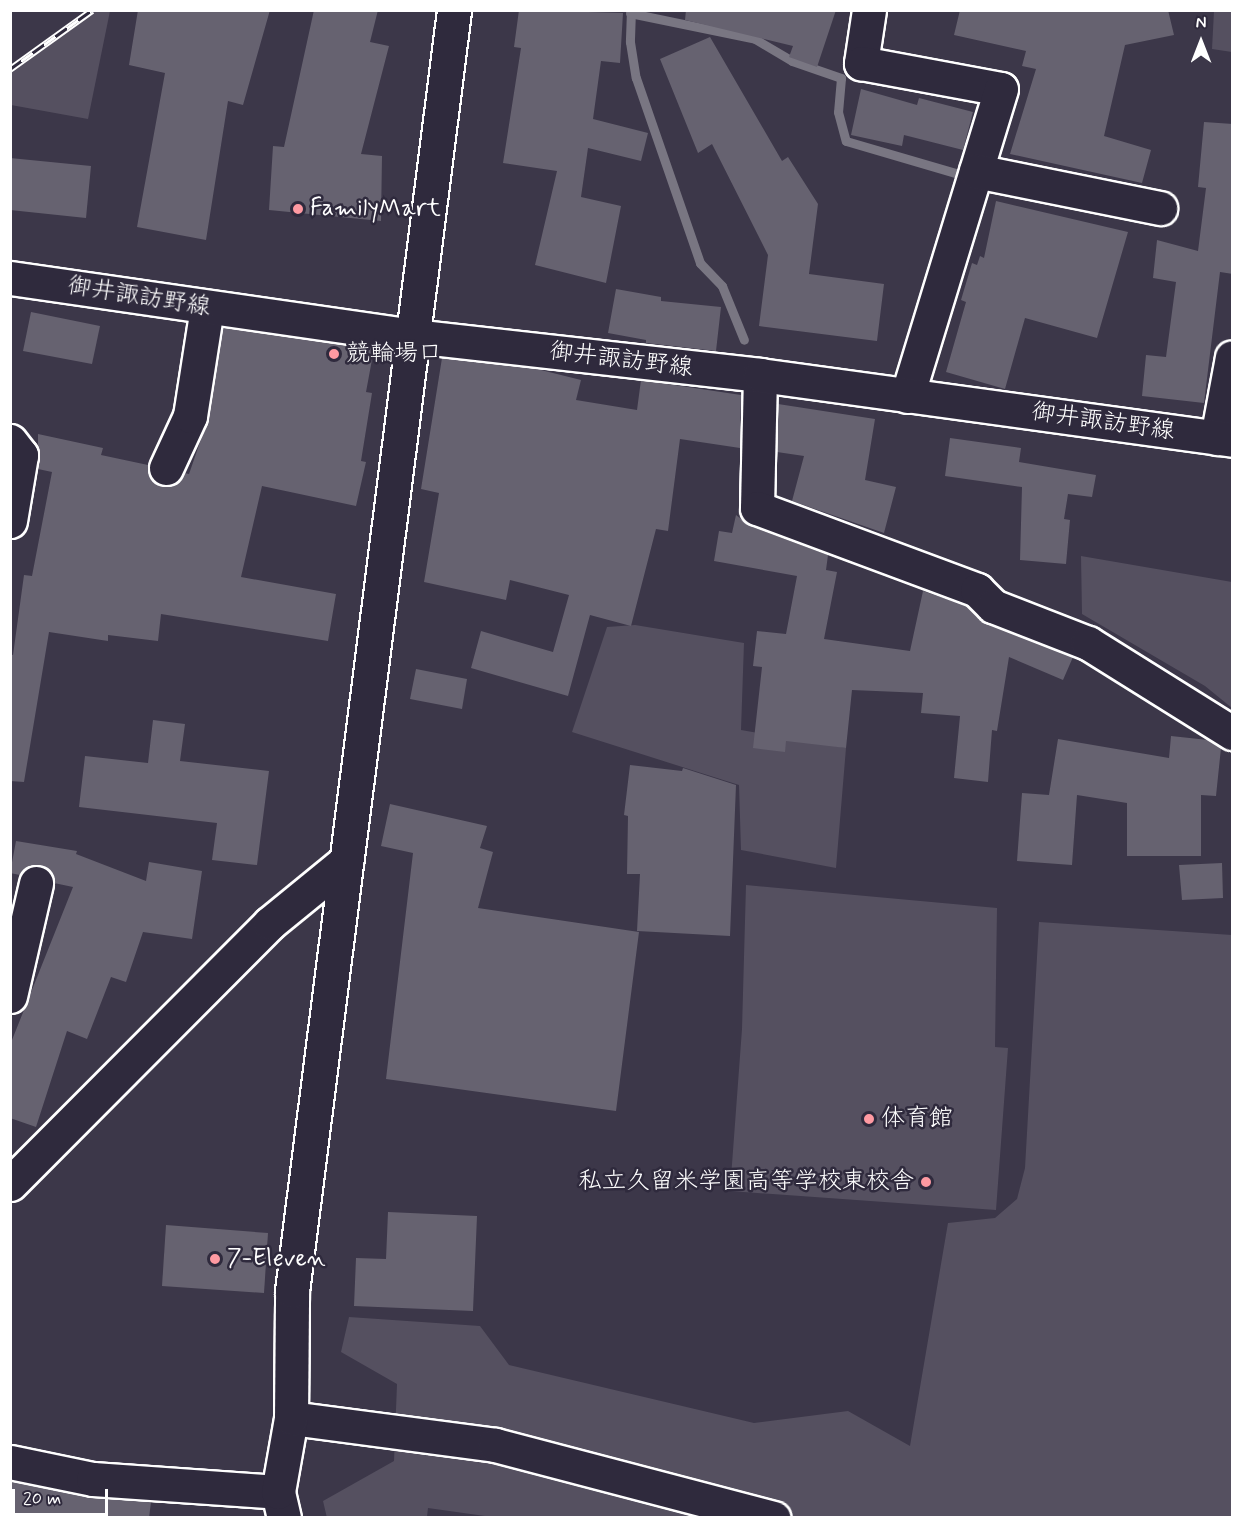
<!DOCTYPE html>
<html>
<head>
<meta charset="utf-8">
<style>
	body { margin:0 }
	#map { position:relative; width:1243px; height:1528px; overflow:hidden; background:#3c3749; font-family:Mynerve,"Klee One",sans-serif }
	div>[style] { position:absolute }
	.green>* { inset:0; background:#555060 }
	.stream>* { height:9px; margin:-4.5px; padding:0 4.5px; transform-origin:4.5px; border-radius:4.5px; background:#797682 }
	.building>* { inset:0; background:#666270 }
	.roads { filter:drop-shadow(2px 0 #fff) drop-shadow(-2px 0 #fff) drop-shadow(0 2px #fff) drop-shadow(0 -2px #fff) }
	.street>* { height:33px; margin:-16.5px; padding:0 16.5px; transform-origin:16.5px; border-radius:16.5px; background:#2f2a3d }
	.secondary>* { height:33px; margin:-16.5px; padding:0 16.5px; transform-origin:16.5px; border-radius:16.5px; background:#2f2a3d }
	.rail>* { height:7px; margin-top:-3.5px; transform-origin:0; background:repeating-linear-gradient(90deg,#2f2a3d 0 14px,#fff 0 28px); box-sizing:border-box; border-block:2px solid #fff }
	.dots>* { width:16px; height:16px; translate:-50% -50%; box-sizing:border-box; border:3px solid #2f2a3d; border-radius:50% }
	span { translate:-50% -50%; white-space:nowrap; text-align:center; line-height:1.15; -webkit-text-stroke:5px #2f2a3d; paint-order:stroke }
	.poi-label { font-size:24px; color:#fff }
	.left { translate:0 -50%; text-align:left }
	.right { translate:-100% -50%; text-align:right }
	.street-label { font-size:24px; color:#fff }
	.frame { position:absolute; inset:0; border:12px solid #fff; pointer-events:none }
	.north { position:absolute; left:1171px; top:12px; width:60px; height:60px; -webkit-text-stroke:4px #2f2a3d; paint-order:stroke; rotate:0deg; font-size:16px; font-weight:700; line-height:24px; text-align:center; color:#fff }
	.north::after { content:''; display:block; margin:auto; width:21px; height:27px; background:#fff; clip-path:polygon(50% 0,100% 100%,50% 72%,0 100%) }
	.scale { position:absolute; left:12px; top:1489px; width:96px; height:27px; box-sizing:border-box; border:3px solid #fff; border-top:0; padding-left:8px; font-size:18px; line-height:21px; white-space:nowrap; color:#fff; -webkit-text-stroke:4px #2f2a3d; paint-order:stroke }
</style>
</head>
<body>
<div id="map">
	<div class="green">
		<i style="clip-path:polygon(92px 11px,110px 11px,88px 119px,11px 105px,11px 69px)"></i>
		<i style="clip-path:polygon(1214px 11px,1232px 11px,1232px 52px,1212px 49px)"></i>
		<i style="clip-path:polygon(1081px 556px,1232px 582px,1232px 708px,1205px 686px,1082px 614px)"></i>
		<i style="clip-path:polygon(635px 625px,744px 643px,741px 730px,846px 748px,836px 868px,741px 850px,739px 785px,572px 732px,607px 627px)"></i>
		<i style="clip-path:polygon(746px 885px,997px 908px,995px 1047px,1008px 1048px,996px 1210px,730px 1191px,742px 1029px)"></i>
		<i style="clip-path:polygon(1039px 922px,1232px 935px,1232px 1517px,499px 1518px,428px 1508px,427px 1517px,327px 1518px,323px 1501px,394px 1461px,397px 1384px,341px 1352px,349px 1317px,480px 1326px,509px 1365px,754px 1423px,848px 1411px,910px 1446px,948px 1223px,995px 1218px,1017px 1199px,1025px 1168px)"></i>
	</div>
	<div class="stream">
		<i style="left:631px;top:10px;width:32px;rotate:92deg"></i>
		<i style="left:630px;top:42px;width:36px;rotate:81deg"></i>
		<i style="left:636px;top:78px;width:196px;rotate:70.9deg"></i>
		<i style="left:700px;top:263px;width:32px;rotate:46deg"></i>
		<i style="left:722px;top:286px;width:58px;rotate:67.8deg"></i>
		<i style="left:630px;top:13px;width:128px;rotate:11.7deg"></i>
		<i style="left:755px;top:39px;width:43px;rotate:30.7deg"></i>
		<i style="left:792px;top:61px;width:52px;rotate:19.1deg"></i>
		<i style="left:841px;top:78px;width:34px;rotate:95deg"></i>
		<i style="left:838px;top:112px;width:30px;rotate:75deg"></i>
		<i style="left:846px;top:141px;width:118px;rotate:16.3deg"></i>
	</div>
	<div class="building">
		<i style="clip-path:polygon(138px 10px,270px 10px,243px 105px,228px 101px,206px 240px,137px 227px,165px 73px,129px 65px)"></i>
		<i style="clip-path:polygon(314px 10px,378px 10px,370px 42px,389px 46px,361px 154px,382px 156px,381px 221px,269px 210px,273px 146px,284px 147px)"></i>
		<i style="clip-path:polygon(519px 10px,623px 13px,620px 63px,601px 61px,593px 119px,648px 133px,641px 161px,588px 148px,581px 197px,621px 206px,606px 283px,535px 265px,557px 171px,503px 163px,521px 48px,514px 47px)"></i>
		<i style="clip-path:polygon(686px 10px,836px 10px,817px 67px,789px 57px,793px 46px,685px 20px)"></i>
		<i style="clip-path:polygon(960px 10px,1168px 10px,1174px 35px,1125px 45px,1104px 136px,1151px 150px,1142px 183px,1010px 154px,1036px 69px,1022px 66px,1026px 51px,954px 35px)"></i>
		<i style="clip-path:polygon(710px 37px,782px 161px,788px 157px,818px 204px,809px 274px,884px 284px,877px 341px,759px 326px,768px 255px,712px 144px,698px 153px,660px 59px)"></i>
		<i style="clip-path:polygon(861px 89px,917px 105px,919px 98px,973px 112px,963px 150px,904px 135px,902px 146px,851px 135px)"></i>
		<i style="clip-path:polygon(1204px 122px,1233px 124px,1233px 274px,1220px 272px,1204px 403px,1142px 396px,1146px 355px,1166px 357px,1176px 282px,1153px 278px,1157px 240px,1198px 251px,1206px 188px,1198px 187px)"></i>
		<i style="clip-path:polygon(10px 158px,91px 166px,86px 218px,10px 210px)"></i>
		<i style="clip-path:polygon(996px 201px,1128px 232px,1097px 338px,1025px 318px,1005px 389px,946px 372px,966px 302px,961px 300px,972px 263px,977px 265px,980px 256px,984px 258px)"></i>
		<i style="clip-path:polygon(616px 289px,661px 297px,661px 301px,721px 307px,716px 351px,646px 343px,646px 340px,608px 333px)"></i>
		<i style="clip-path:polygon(31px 312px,100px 326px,92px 364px,23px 351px)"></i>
		<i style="clip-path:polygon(223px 328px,374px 349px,366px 392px,372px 393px,361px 461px,366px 462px,356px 506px,262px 486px,241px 577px,336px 594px,328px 641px,161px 614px,158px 641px,108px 635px,108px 641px,49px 632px,24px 782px,10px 781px,10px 654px,13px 655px,24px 575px,32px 576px,52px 472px,38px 469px,38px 434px,103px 448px,101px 455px,148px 465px,150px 478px,158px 485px,176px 484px,184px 473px,189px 474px,208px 419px)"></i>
		<i style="clip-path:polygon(442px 358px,537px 369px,581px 380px,576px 400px,637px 410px,641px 380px,741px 395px,740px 448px,680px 439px,668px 531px,656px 529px,631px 626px,590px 615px,568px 696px,471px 668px,481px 631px,553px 652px,569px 595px,510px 580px,506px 600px,424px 582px,439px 493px,421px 489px)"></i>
		<i style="clip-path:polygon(778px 404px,875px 419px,865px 480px,896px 487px,884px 533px,792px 501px,804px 456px,777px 452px)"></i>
		<i style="clip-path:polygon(950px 438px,1021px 448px,1019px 462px,1096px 475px,1092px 497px,1068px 494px,1064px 519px,1070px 520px,1066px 564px,1020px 560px,1022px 487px,945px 476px)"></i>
		<i style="clip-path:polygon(736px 515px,750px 526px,828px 555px,826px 570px,837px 572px,824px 639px,910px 651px,923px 591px,967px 606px,986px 623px,1073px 657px,1063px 680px,1009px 657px,997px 731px,992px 730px,988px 782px,954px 778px,960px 716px,921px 713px,923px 693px,852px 690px,846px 748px,786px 741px,785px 752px,753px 748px,762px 667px,753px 666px,757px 631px,786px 634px,797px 576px,714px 561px,719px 531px,732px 533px)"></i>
		<i style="clip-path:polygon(416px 669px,467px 679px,462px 709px,410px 699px)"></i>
		<i style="clip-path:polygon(153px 720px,185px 724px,180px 761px,269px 771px,257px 865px,212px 860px,217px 823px,79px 807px,85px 756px,148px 763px)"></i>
		<i style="clip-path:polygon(1171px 736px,1208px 740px,1221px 748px,1216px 796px,1201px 795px,1201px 856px,1127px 856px,1127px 803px,1077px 795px,1072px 865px,1017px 861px,1022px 793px,1049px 795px,1058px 739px,1169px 758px)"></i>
		<i style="clip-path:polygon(630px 765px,682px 771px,683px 768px,736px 785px,730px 936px,637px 931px,640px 874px,627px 874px,628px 816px,624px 815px)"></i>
		<i style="clip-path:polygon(390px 804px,487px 826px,480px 848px,493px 852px,478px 908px,639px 932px,616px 1111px,386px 1079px,413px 853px,381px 846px)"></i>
		<i style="clip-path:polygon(16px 841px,77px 851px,76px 854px,146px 881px,149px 862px,202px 871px,192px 939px,143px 932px,126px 982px,111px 977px,87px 1039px,67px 1031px,36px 1127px,10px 1118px,10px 1045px,73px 887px,54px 883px,49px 870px,40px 865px,30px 865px,20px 875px,10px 873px)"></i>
		<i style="clip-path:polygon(1222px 863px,1223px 898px,1182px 900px,1179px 865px)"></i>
		<i style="clip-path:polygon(388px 1212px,477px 1216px,473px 1311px,354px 1306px,356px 1258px,386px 1259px)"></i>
		<i style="clip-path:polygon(166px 1225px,268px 1233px,264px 1293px,162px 1286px)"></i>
		<i style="clip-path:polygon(10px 1481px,89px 1497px,151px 1502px,149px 1518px,10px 1518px)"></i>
	</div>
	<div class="roads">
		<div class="street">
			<i style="left:869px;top:10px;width:54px;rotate:98.6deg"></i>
			<i style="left:861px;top:63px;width:142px;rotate:10.5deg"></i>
			<i style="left:1001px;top:89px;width:321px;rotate:107deg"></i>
			<i style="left:976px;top:171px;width:188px;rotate:11.4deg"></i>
			<i style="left:760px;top:375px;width:133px;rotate:91.3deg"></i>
			<i style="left:757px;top:508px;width:235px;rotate:20.4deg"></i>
			<i style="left:977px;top:590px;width:23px;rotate:45deg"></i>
			<i style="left:993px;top:606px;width:102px;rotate:21.3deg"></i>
			<i style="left:1088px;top:643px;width:170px;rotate:32deg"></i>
			<i style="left:1217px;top:438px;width:82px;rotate:-79.5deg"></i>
			<i style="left:10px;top:441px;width:18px;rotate:52deg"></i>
			<i style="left:21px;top:455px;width:67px;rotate:99.5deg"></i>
			<i style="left:166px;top:468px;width:57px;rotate:-65.2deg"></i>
			<i style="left:190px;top:416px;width:110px;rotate:-81.1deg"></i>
			<i style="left:10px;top:996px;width:116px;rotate:-77deg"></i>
			<i style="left:10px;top:1462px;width:85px;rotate:11.6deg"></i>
			<i style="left:93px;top:1479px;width:185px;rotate:4deg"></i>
		</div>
		<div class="secondary">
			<i style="left:10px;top:278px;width:407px;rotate:8.2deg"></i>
			<i style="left:413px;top:336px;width:349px;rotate:6.4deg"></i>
			<i style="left:760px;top:375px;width:476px;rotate:7.8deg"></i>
			<i style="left:10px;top:1184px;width:368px;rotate:-45.1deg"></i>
			<i style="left:270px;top:923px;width:98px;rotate:-39.2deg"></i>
			<i style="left:291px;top:1418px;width:206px;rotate:7.5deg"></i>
			<i style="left:495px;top:1445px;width:288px;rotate:14.7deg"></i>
			<i style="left:284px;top:1518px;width:27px;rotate:-103deg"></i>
			<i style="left:278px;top:1492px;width:75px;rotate:-80deg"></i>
			<i style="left:291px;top:1418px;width:127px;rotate:-89.5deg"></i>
			<i style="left:292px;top:1291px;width:1291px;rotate:-82.79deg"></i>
		</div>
	</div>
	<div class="rail">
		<i style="left:10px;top:69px;width:101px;rotate:-35.7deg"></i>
	</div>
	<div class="dots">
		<i style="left:298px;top:209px;background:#ff9aa2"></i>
		<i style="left:334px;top:354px;background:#ff9aa2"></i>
		<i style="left:869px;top:1119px;background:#ff9aa2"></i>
		<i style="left:926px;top:1182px;background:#ff9aa2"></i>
		<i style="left:215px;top:1259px;background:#ff9aa2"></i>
	</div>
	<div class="poi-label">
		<span class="left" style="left:310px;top:209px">FamilyMart</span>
		<span class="left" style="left:346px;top:354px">競輪場口</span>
		<span class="left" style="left:881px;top:1119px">体育館</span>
		<span class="right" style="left:914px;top:1182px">私立久留米学園高等学校東校舎</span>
		<span class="left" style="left:227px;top:1259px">7-Eleven</span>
	</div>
	<div class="street-label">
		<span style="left:139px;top:297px;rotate:9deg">御井諏訪野線</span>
		<span style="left:621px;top:360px;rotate:7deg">御井諏訪野線</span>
		<span style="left:1103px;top:422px;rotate:8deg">御井諏訪野線</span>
	</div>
	<div class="frame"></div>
	<div class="north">N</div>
	<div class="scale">20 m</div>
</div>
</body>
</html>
